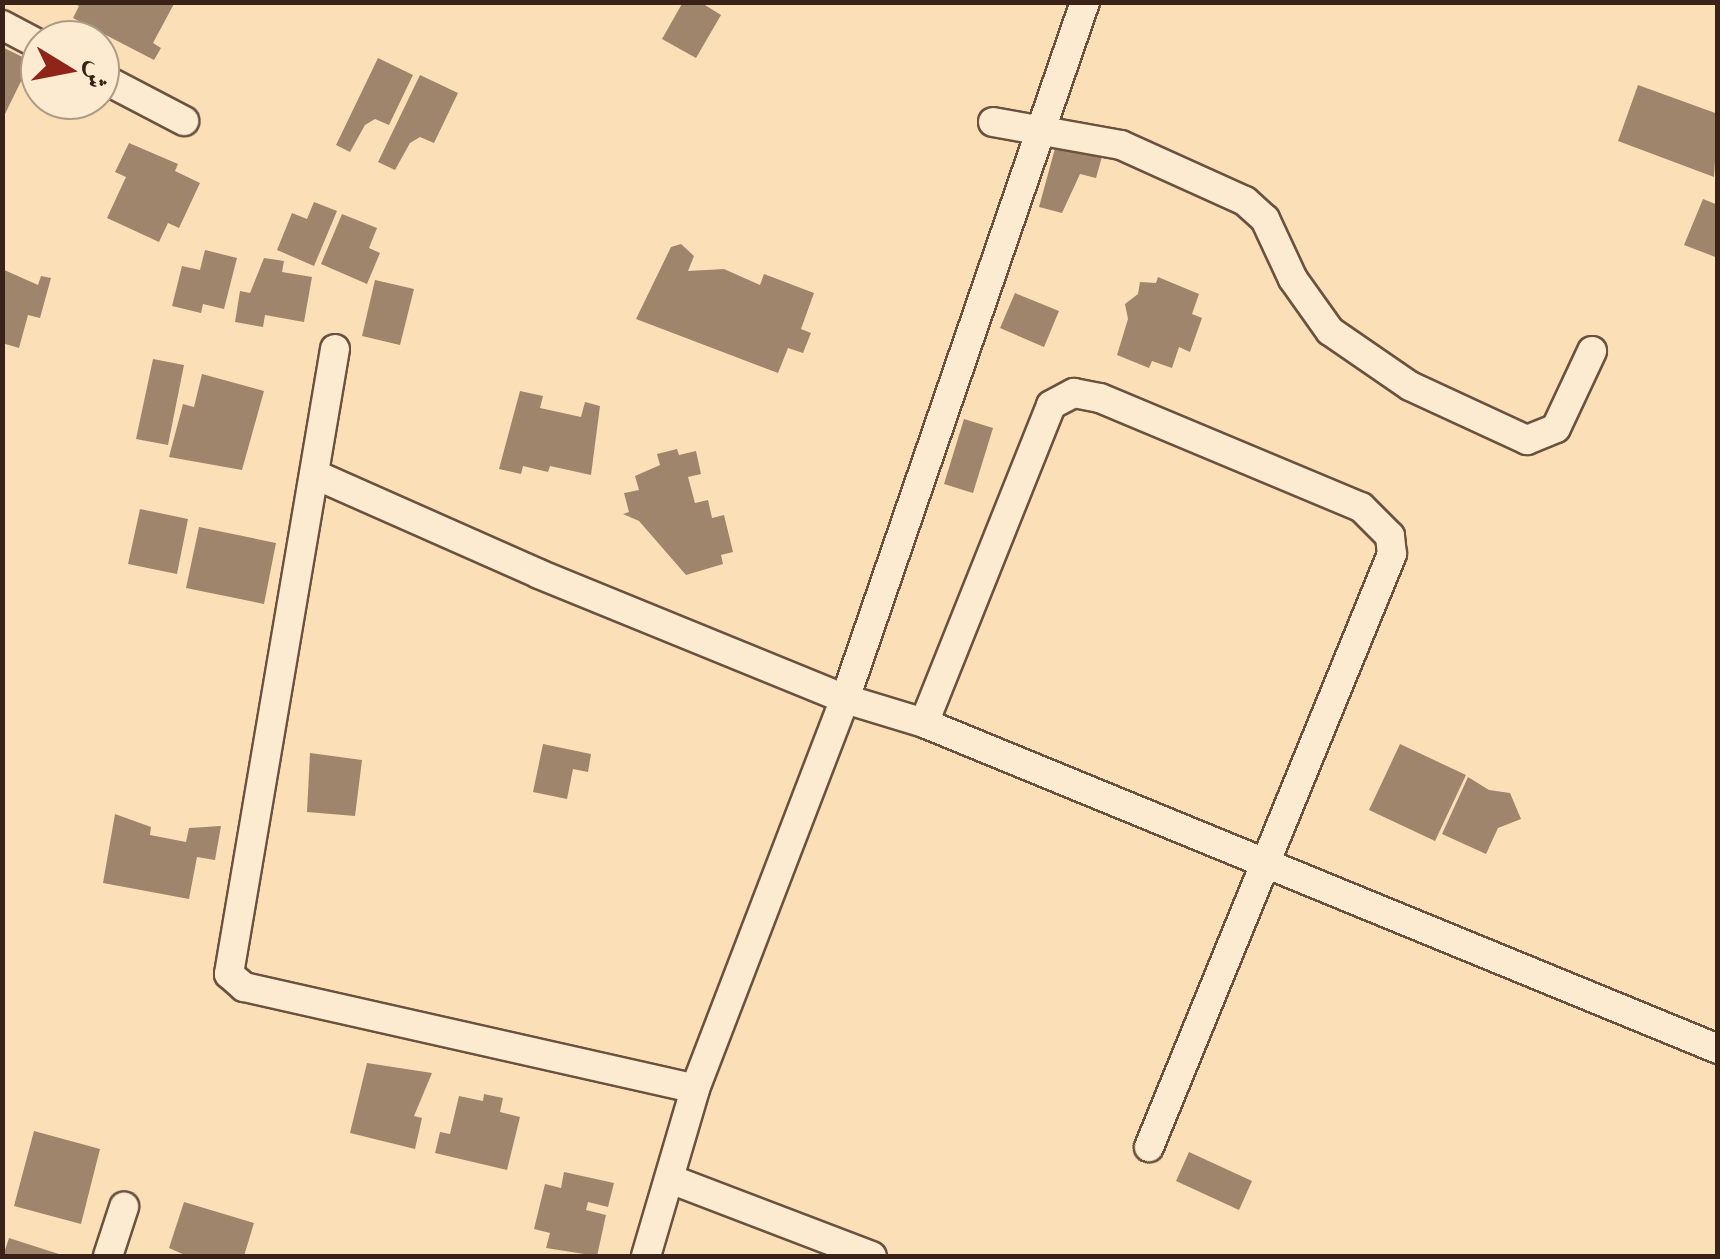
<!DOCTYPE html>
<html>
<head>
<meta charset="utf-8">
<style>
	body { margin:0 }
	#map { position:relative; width:1720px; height:1259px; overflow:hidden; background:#fbe0b7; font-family:"Libre Caslon Text",Amiri,serif }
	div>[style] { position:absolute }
	.building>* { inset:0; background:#9f856b }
	.roads { filter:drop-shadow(2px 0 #6b5240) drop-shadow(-2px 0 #6b5240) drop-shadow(0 2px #6b5240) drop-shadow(0 -2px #6b5240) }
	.minor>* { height:28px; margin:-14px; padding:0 14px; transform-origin:14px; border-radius:14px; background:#fcebd0 }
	span { translate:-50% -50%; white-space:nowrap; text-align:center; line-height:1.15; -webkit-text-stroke:8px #fcebd0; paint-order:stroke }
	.frame { position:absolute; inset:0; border:5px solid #3b2219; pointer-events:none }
	.north { position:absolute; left:20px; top:20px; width:100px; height:100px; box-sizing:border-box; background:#fcebd0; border:2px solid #af9b87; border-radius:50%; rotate:100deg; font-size:28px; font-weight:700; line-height:40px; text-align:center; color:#3b2219 }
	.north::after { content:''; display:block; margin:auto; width:35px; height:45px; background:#8f2418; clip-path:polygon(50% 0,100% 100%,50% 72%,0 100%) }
</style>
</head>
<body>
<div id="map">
	<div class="building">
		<i style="clip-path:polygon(72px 2px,175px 2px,153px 43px,161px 48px,154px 60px,73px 18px,79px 6px)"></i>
		<i style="clip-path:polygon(683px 2px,700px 2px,721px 15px,696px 58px,662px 39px)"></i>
		<i style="clip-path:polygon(2px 47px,31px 61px,2px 120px)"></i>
		<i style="clip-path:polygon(378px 58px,413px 75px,389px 125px,375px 119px,365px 125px,350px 152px,336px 145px)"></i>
		<i style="clip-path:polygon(420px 75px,458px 93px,434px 143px,420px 137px,410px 143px,395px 170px,378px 162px)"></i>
		<i style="clip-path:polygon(1638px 85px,1718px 114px,1714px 177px,1618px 141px)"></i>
		<i style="clip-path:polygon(1057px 141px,1103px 153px,1096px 178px,1080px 174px,1062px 213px,1039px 207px)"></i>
		<i style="clip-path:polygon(129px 143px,178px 164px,175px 171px,200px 183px,179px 228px,168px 223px,159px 242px,107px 218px,126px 177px,115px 172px)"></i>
		<i style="clip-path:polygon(1703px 199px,1718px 205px,1718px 258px,1684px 245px)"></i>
		<i style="clip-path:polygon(314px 202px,337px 211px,314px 266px,277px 250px,292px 213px,307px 219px)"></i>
		<i style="clip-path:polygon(342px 214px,377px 228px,369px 248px,380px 253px,367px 284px,321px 264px)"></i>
		<i style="clip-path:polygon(681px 244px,694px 256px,688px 271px,724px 269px,760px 285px,764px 274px,814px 293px,801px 329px,811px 333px,803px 353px,788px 348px,778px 373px,636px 319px,671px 247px)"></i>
		<i style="clip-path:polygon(205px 250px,237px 258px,224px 309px,203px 304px,201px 313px,172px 306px,182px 266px,200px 270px)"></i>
		<i style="clip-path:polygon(264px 258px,284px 261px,282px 272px,312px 277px,304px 322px,265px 315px,263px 327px,235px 322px,240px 291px,250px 293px)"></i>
		<i style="clip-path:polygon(2px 269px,38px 285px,41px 276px,51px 278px,40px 318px,28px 315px,19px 348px,2px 343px)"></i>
		<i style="clip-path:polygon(1158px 277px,1199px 294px,1192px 314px,1202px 318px,1190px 352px,1179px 347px,1172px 368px,1152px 361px,1149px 368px,1117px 355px,1128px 319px,1125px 304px,1138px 294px,1140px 282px,1156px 283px)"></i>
		<i style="clip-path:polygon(375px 280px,414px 289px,400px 345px,362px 336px)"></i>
		<i style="clip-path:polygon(1015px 293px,1059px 311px,1044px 347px,1000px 328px)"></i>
		<i style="clip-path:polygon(153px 359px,184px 365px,168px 445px,136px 439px)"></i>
		<i style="clip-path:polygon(202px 374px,264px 391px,242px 470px,169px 457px,183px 404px,194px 407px)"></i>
		<i style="clip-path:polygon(520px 391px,543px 396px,540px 408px,581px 417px,585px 402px,600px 406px,591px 475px,550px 466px,548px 472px,523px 466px,521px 474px,499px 469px)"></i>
		<i style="clip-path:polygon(964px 419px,993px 428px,973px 493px,944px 484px)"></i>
		<i style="clip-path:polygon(677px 449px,679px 455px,696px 451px,701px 474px,688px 477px,695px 503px,708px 500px,712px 518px,724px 515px,733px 552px,721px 555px,723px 564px,686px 575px,639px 521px,623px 514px,629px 512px,624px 493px,639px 490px,635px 476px,660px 465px,657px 454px)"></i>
		<i style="clip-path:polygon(140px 509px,188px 519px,177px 574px,128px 564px)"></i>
		<i style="clip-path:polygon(199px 527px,276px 543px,264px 604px,186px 588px)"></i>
		<i style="clip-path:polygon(543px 744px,591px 754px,588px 772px,573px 769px,567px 799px,533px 792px)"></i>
		<i style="clip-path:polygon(1400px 744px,1466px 775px,1435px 841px,1369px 810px)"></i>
		<i style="clip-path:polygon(310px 753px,362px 760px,355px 816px,307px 812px)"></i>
		<i style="clip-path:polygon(1468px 777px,1489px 790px,1510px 793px,1521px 819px,1498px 828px,1486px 854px,1442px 834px)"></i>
		<i style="clip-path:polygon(115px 814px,151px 827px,150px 835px,186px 842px,189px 828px,221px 826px,215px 860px,197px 857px,189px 899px,103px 883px)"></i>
		<i style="clip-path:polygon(367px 1063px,432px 1073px,414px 1116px,422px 1118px,415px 1149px,350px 1133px)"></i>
		<i style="clip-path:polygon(484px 1094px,503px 1098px,500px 1112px,520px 1117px,507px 1170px,435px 1153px,440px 1132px,450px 1134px,459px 1096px,483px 1101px)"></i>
		<i style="clip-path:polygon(34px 1131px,100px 1149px,81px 1224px,14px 1206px)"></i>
		<i style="clip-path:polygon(1189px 1152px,1252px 1181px,1239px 1210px,1176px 1181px)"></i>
		<i style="clip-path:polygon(564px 1172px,614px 1183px,608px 1207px,588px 1202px,586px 1210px,606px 1215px,597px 1256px,546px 1248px,550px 1233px,534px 1229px,545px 1184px,561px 1188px)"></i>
		<i style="clip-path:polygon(184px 1202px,254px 1223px,244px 1256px,187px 1256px,169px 1248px)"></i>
		<i style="clip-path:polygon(9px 1238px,65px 1256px,3px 1256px)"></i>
	</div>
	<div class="roads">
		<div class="minor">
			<i style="left:2px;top:25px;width:43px;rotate:27.8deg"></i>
			<i style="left:100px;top:77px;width:95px;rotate:27.6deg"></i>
			<i style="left:993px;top:122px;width:130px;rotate:10.2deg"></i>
			<i style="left:1121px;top:145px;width:136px;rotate:24.3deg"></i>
			<i style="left:1245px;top:201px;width:27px;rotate:42deg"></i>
			<i style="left:1265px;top:219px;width:66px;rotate:65deg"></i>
			<i style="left:1293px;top:279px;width:64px;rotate:54.6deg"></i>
			<i style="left:1330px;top:331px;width:97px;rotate:34.5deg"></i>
			<i style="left:1410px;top:386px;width:129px;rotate:24.8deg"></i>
			<i style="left:1527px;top:440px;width:31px;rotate:-22deg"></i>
			<i style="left:1556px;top:428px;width:85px;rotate:-64.9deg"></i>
			<i style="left:335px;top:349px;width:634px;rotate:99.63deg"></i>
			<i style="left:229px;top:974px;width:20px;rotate:41deg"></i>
			<i style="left:244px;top:987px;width:462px;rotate:12.7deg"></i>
			<i style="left:316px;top:475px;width:244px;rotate:23.9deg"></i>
			<i style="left:539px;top:574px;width:331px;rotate:22.2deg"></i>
			<i style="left:845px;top:699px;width:83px;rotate:16.9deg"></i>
			<i style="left:924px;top:723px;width:858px;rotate:22.32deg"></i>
			<i style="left:924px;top:723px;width:342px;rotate:-68.2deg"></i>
			<i style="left:1051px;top:405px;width:26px;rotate:-28deg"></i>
			<i style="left:1074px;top:393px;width:26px;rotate:11deg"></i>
			<i style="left:1100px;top:398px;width:283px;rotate:22.7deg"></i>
			<i style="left:1361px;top:507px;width:41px;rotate:45deg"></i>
			<i style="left:1390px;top:536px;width:18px;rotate:84deg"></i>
			<i style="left:1392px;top:554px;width:641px;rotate:112.28deg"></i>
			<i style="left:670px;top:1179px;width:216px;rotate:20.9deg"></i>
			<i style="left:108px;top:1256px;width:52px;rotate:-71.9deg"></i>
			<i style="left:646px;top:1256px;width:174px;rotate:-73.6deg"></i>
			<i style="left:695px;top:1089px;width:418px;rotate:-69deg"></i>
			<i style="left:845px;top:699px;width:737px;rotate:-71deg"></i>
		</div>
	</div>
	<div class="frame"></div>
	<div class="north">ش</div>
</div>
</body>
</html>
